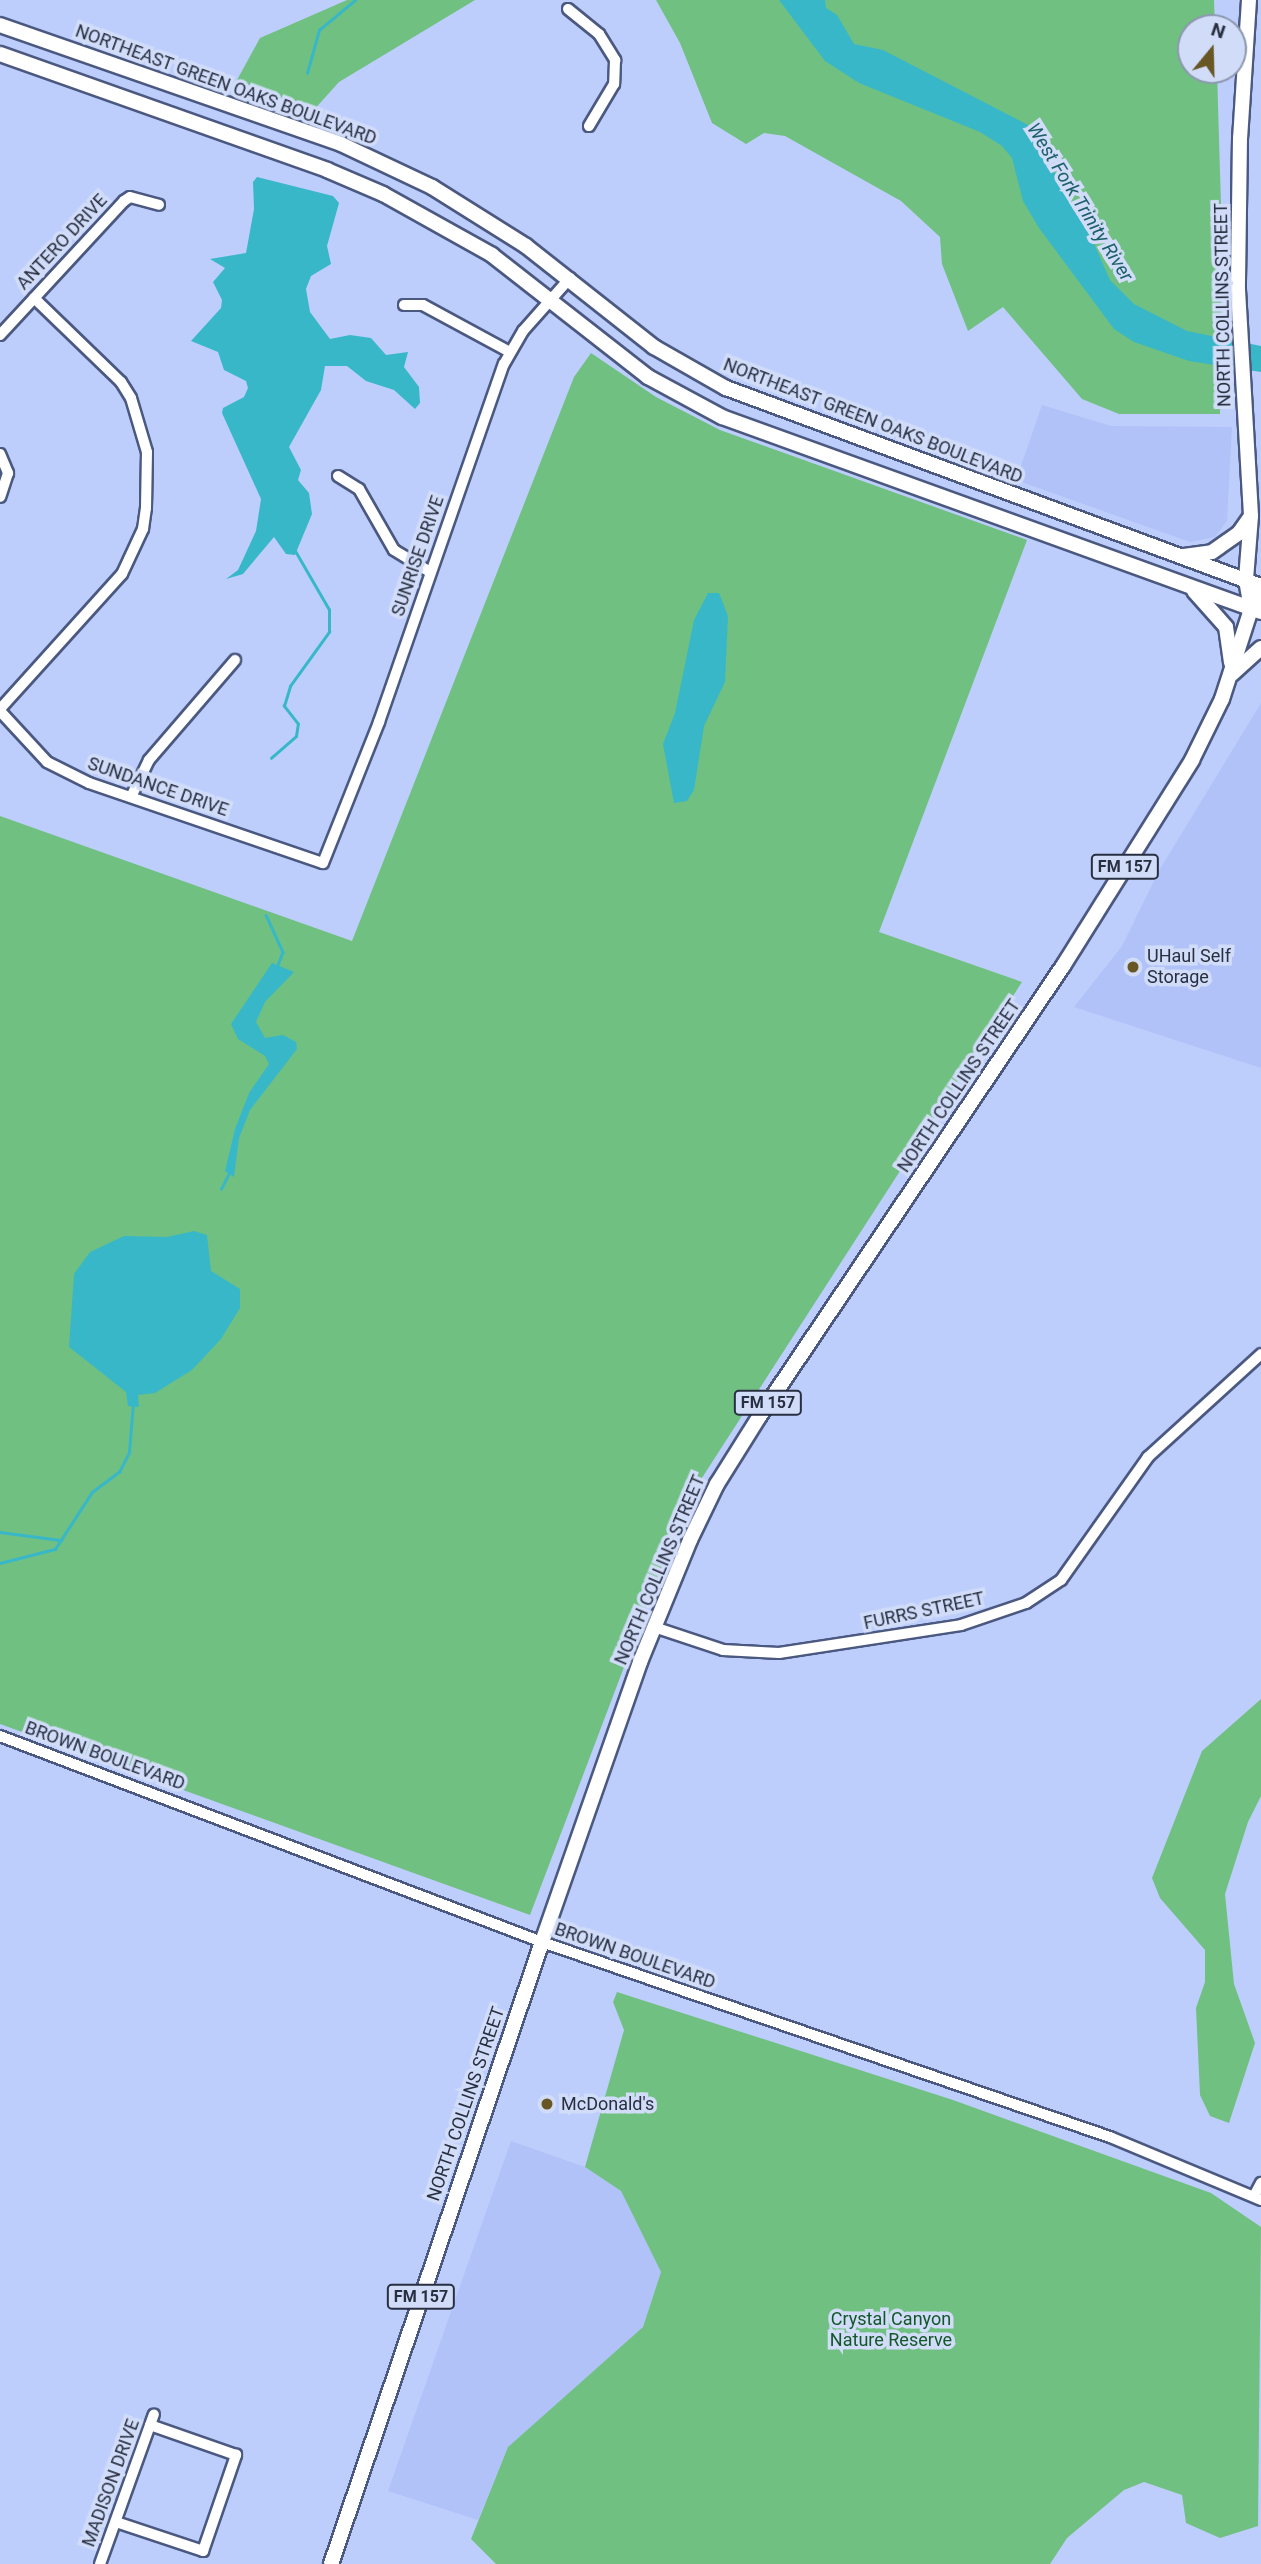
<!DOCTYPE html>
<html>
<head>
<meta charset="utf-8">
<style>
	body { margin:0 }
	#map { position:relative; width:1261px; height:2564px; overflow:hidden; background:#bdcefd; font-family:Roboto,sans-serif }
	div>[style] { position:absolute }
	.built>* { inset:0; background:#b0c2f7 }
	.green>* { inset:0; background:#70c081 }
	.water>* { inset:0; background:#38b7c9 }
	.stream>* { height:2.5px; margin:-1.25px; padding:0 1.25px; transform-origin:1.25px; border-radius:1.25px; background:#38b7c9 }
	.roads { filter:drop-shadow(2px 0 #4b5981) drop-shadow(-2px 0 #4b5981) drop-shadow(0 2px #4b5981) drop-shadow(0 -2px #4b5981) }
	.minor>* { height:10px; margin:-5px; padding:0 5px; transform-origin:5px; border-radius:5px; background:#fff }
	.major>* { height:14px; margin:-7px; padding:0 7px; transform-origin:7px; border-radius:7px; background:#fff }
	.dots>* { width:19px; height:19px; translate:-50% -50%; box-sizing:border-box; border:4px solid #d1dcf8; border-radius:50% }
	span { translate:-50% -50%; white-space:nowrap; text-align:center; line-height:1.15; -webkit-text-stroke:7px #d1dcf8; paint-order:stroke }
	.shield-label span { padding:2px 5px; background:#d1dcf8; border:2px solid; border-radius:5px; -webkit-text-stroke-width:0 }
	.shield-label { font-size:16px; color:#282f41; font-weight:700 }
	.street-label { font-size:18px; color:#282f41 }
	.poi-label { font-size:18px; color:#282f41 }
	.left { translate:0 -50%; text-align:left }
	.park-label { font-size:18px; color:#135729 }
	.water-label { font-size:19px; color:#1d606a; font-style:italic }
	.north { position:absolute; left:1177px; top:14px; width:70px; height:70px; box-sizing:border-box; background:#d1dcf8; border:2px solid #8d97af; border-radius:50%; rotate:19deg; font-size:19px; font-weight:700; line-height:28px; text-align:center; color:#282f41 }
	.north::after { content:''; display:block; margin:auto; width:24px; height:32px; background:#685624; clip-path:polygon(50% 0,100% 100%,50% 72%,0 100%) }
</style>
</head>
<body>
<div id="map">
	<div class="built">
		<i style="clip-path:polygon(1042px 405px,1111px 426px,1232px 427px,1227px 521px,1215px 537px,1190px 542px,1016px 480px)"></i>
		<i style="clip-path:polygon(1261px 703px,1261px 1068px,1074px 1007px,1122px 946px,1160px 869px)"></i>
		<i style="clip-path:polygon(511px 2141px,585px 2167px,621px 2191px,661px 2272px,643px 2327px,508px 2447px,478px 2520px,388px 2491px)"></i>
	</div>
	<div class="green">
		<i style="clip-path:polygon(347px 0,475px 0,339px 82px,312px 112px,237px 80px,260px 38px)"></i>
		<i style="clip-path:polygon(656px 0,1214px 0,1215px 28px,1191px 28px,1191px 70px,1217px 70px,1222px 240px,1220px 414px,1119px 414px,1082px 399px,1003px 307px,968px 331px,942px 264px,940px 237px,901px 201px,785px 136px,764px 133px,746px 144px,712px 123px,680px 43px)"></i>
		<i style="clip-path:polygon(591px 353px,656px 397px,720px 430px,1027px 540px,879px 932px,1022px 982px,687px 1501px,530px 1915px,0 1724px,0 816px,352px 941px,574px 377px)"></i>
		<i style="clip-path:polygon(1261px 1699px,1261px 1796px,1248px 1822px,1225px 1894px,1234px 1984px,1255px 2043px,1229px 2123px,1210px 2116px,1200px 2095px,1196px 2008px,1205px 1982px,1205px 1950px,1160px 1898px,1152px 1878px,1202px 1751px)"></i>
		<i style="clip-path:polygon(617px 1992px,953px 2100px,1211px 2193px,1261px 2227px,1258px 2526px,1220px 2538px,1186px 2523px,1182px 2495px,1144px 2482px,1124px 2490px,1067px 2538px,1050px 2564px,496px 2564px,471px 2539px,508px 2447px,643px 2327px,661px 2272px,621px 2191px,585px 2167px,624px 2030px,613px 2002px)"></i>
	</div>
	<div class="water">
		<i style="clip-path:polygon(779px 0,825px 0,826px 8px,837px 15px,854px 44px,883px 50px,1028px 125px,1092px 239px,1110px 280px,1134px 304px,1187px 331px,1261px 346px,1261px 372px,1189px 361px,1134px 342px,1114px 329px,1039px 228px,1023px 201px,1012px 158px,1002px 146px,980px 132px,859px 83px,825px 61px)"></i>
		<i style="clip-path:polygon(257px 177px,333px 196px,339px 203px,327px 246px,331px 264px,311px 276px,306px 289px,310px 312px,330px 339px,350px 335px,371px 338px,386px 355px,408px 352px,404px 367px,419px 387px,420px 403px,415px 409px,394px 390px,366px 381px,347px 366px,325px 366px,321px 390px,289px 447px,301px 470px,298px 480px,309px 493px,312px 514px,295px 555px,286px 554px,274px 537px,243px 574px,226px 579px,238px 570px,256px 531px,261px 499px,222px 413px,223px 408px,244px 397px,248px 388px,246px 381px,224px 370px,218px 352px,191px 341px,221px 308px,222px 300px,213px 282px,225px 268px,210px 259px,246px 253px,254px 209px,253px 182px)"></i>
		<i style="clip-path:polygon(708px 593px,719px 593px,728px 616px,725px 682px,704px 726px,694px 790px,687px 801px,674px 803px,663px 744px,675px 713px,694px 620px)"></i>
		<i style="clip-path:polygon(272px 963px,294px 972px,265px 1002px,256px 1022px,265px 1038px,283px 1035px,296px 1042px,297px 1049px,250px 1110px,239px 1138px,234px 1177px,225px 1171px,235px 1129px,249px 1093px,269px 1064px,265px 1056px,238px 1039px,231px 1024px)"></i>
		<i style="clip-path:polygon(194px 1231px,207px 1235px,211px 1271px,240px 1289px,240px 1308px,221px 1339px,192px 1370px,155px 1393px,138px 1395px,139px 1407px,128px 1406px,126px 1392px,69px 1347px,74px 1274px,90px 1252px,124px 1236px,167px 1237px)"></i>
	</div>
	<div class="stream">
		<i style="left:307px;top:73px;width:45px;rotate:-74.4deg"></i>
		<i style="left:319px;top:30px;width:47px;rotate:-39.8deg"></i>
		<i style="left:271px;top:758px;width:33px;rotate:-41deg"></i>
		<i style="left:296px;top:736px;width:12px;rotate:-81deg"></i>
		<i style="left:298px;top:724px;width:23px;rotate:-128deg"></i>
		<i style="left:284px;top:706px;width:21px;rotate:-73deg"></i>
		<i style="left:290px;top:686px;width:67px;rotate:-54.2deg"></i>
		<i style="left:329px;top:632px;width:22px;rotate:-90deg"></i>
		<i style="left:329px;top:610px;width:68px;rotate:-120deg"></i>
		<i style="left:266px;top:915px;width:41px;rotate:65.3deg"></i>
		<i style="left:283px;top:952px;width:14px;rotate:111deg"></i>
		<i style="left:221px;top:1189px;width:18px;rotate:-63deg"></i>
		<i style="left:0;top:1532px;width:62px;rotate:7.5deg"></i>
		<i style="left:0;top:1563px;width:57px;rotate:-14.3deg"></i>
		<i style="left:55px;top:1549px;width:68px;rotate:-57deg"></i>
		<i style="left:92px;top:1492px;width:34px;rotate:-37deg"></i>
		<i style="left:119px;top:1472px;width:22px;rotate:-63deg"></i>
		<i style="left:129px;top:1452px;width:49px;rotate:-85.3deg"></i>
	</div>
	<div class="roads">
		<div class="minor">
			<i style="left:568px;top:9px;width:40px;rotate:39deg"></i>
			<i style="left:599px;top:34px;width:31px;rotate:58deg"></i>
			<i style="left:615px;top:60px;width:24px;rotate:92deg"></i>
			<i style="left:614px;top:84px;width:49px;rotate:120.8deg"></i>
			<i style="left:404px;top:305px;width:19px"></i>
			<i style="left:423px;top:305px;width:99px;rotate:28.4deg"></i>
			<i style="left:0;top:335px;width:183px;rotate:-47.2deg"></i>
			<i style="left:124px;top:201px;width:7px;rotate:-34deg"></i>
			<i style="left:130px;top:197px;width:30px;rotate:15deg"></i>
			<i style="left:0;top:454px;width:21px;rotate:67deg"></i>
			<i style="left:8px;top:473px;width:25px;rotate:108deg"></i>
			<i style="left:338px;top:476px;width:25px;rotate:32deg"></i>
			<i style="left:359px;top:489px;width:70px;rotate:60.2deg"></i>
			<i style="left:394px;top:550px;width:42px;rotate:31.4deg"></i>
			<i style="left:0;top:709px;width:182px;rotate:-47.9deg"></i>
			<i style="left:122px;top:574px;width:50px;rotate:-65deg"></i>
			<i style="left:143px;top:529px;width:21px;rotate:-82deg"></i>
			<i style="left:146px;top:508px;width:56px;rotate:-89deg"></i>
			<i style="left:147px;top:452px;width:56px;rotate:-106.5deg"></i>
			<i style="left:131px;top:398px;width:19px;rotate:-122deg"></i>
			<i style="left:121px;top:382px;width:121px;rotate:-136deg"></i>
			<i style="left:0;top:711px;width:69px;rotate:47.3deg"></i>
			<i style="left:47px;top:762px;width:47px;rotate:26.6deg"></i>
			<i style="left:89px;top:783px;width:247px;rotate:18.9deg"></i>
			<i style="left:323px;top:863px;width:152px;rotate:-68.3deg"></i>
			<i style="left:379px;top:722px;width:379px;rotate:-70.8deg"></i>
			<i style="left:504px;top:364px;width:38px;rotate:-60deg"></i>
			<i style="left:523px;top:331px;width:71px;rotate:-48.4deg"></i>
			<i style="left:131px;top:797px;width:41px;rotate:-64.1deg"></i>
			<i style="left:149px;top:760px;width:132px;rotate:-49.3deg"></i>
			<i style="left:654px;top:1627px;width:73px;rotate:18.4deg"></i>
			<i style="left:723px;top:1650px;width:56px;rotate:3.1deg"></i>
			<i style="left:779px;top:1653px;width:184px;rotate:-8.7deg"></i>
			<i style="left:961px;top:1625px;width:69px;rotate:-18.7deg"></i>
			<i style="left:1026px;top:1603px;width:42px;rotate:-33.3deg"></i>
			<i style="left:1061px;top:1580px;width:151px;rotate:-54.7deg"></i>
			<i style="left:1148px;top:1457px;width:153px;rotate:-42.3deg"></i>
			<i style="left:0;top:1736px;width:580px;rotate:20.81deg"></i>
			<i style="left:542px;top:1942px;width:601px;rotate:18.95deg"></i>
			<i style="left:1110px;top:2137px;width:164px;rotate:22.6deg"></i>
			<i style="left:1254px;top:2196px;width:15px;rotate:-62deg"></i>
			<i style="left:116px;top:2522px;width:92px;rotate:18.4deg"></i>
			<i style="left:203px;top:2551px;width:102px;rotate:-71deg"></i>
			<i style="left:236px;top:2455px;width:91px;rotate:-160.8deg"></i>
			<i style="left:100px;top:2564px;width:159px;rotate:-70.2deg"></i>
		</div>
		<div class="major">
			<i style="left:1249px;top:0;width:138px;rotate:93.7deg"></i>
			<i style="left:1240px;top:138px;width:152px;rotate:90.8deg"></i>
			<i style="left:1238px;top:290px;width:226px;rotate:86.7deg"></i>
			<i style="left:1251px;top:516px;width:64px;rotate:94.5deg"></i>
			<i style="left:1246px;top:580px;width:29px;rotate:80deg"></i>
			<i style="left:0;top:25px;width:361px;rotate:19.2deg"></i>
			<i style="left:341px;top:144px;width:101px;rotate:25.3deg"></i>
			<i style="left:432px;top:187px;width:111px;rotate:32.1deg"></i>
			<i style="left:526px;top:246px;width:163px;rotate:38.3deg"></i>
			<i style="left:654px;top:347px;width:83px;rotate:29.7deg"></i>
			<i style="left:726px;top:388px;width:570px;rotate:20.31deg"></i>
			<i style="left:0;top:54px;width:347px;rotate:19.5deg"></i>
			<i style="left:327px;top:170px;width:61px;rotate:23.2deg"></i>
			<i style="left:383px;top:194px;width:125px;rotate:29.2deg"></i>
			<i style="left:492px;top:255px;width:198px;rotate:38deg"></i>
			<i style="left:648px;top:377px;width:84px;rotate:28.4deg"></i>
			<i style="left:722px;top:417px;width:573px;rotate:19.89deg"></i>
			<i style="left:1184px;top:556px;width:28px;rotate:-8deg"></i>
			<i style="left:1212px;top:552px;width:33px;rotate:-35deg"></i>
			<i style="left:1239px;top:533px;width:19px;rotate:-55deg"></i>
			<i style="left:1194px;top:591px;width:48px;rotate:48.4deg"></i>
			<i style="left:1226px;top:627px;width:36px;rotate:82deg"></i>
			<i style="left:1232px;top:674px;width:39px;rotate:-42deg"></i>
			<i style="left:331px;top:2564px;width:657px;rotate:-71.26deg"></i>
			<i style="left:542px;top:1942px;width:297px;rotate:-70.7deg"></i>
			<i style="left:640px;top:1662px;width:132px;rotate:-67.7deg"></i>
			<i style="left:690px;top:1540px;width:62px;rotate:-64.3deg"></i>
			<i style="left:717px;top:1484px;width:79px;rotate:-57.9deg"></i>
			<i style="left:759px;top:1417px;width:544px;rotate:-56.02deg"></i>
			<i style="left:1063px;top:966px;width:243px;rotate:-57.9deg"></i>
			<i style="left:1192px;top:760px;width:68px;rotate:-63.8deg"></i>
			<i style="left:1222px;top:699px;width:95px;rotate:-72.1deg"></i>
			<i style="left:1251px;top:609px;width:18px;rotate:-56deg"></i>
		</div>
	</div>
	<div class="dots">
		<i style="left:1133px;top:967px;background:#685624"></i>
		<i style="left:547px;top:2104px;background:#685624"></i>
	</div>
	<div class="shield-label">
		<span style="left:1125px;top:867px">FM 157</span>
		<span style="left:768px;top:1403px">FM 157</span>
		<span style="left:421px;top:2297px">FM 157</span>
	</div>
	<div class="street-label">
		<span style="left:226px;top:85px;rotate:20deg">NORTHEAST GREEN OAKS BOULEVARD</span>
		<span style="left:62px;top:242px;rotate:-47deg">ANTERO DRIVE</span>
		<span style="left:1223px;top:305px;rotate:-91deg">NORTH COLLINS STREET</span>
		<span style="left:873px;top:421px;rotate:21deg">NORTHEAST GREEN OAKS BOULEVARD</span>
		<span style="left:418px;top:556px;rotate:-71deg">SUNRISE DRIVE</span>
		<span style="left:158px;top:787px;rotate:19deg">SUNDANCE DRIVE</span>
		<span style="left:959px;top:1086px;rotate:-56deg">NORTH COLLINS STREET</span>
		<span style="left:660px;top:1570px;rotate:-67deg">NORTH COLLINS STREET</span>
		<span style="left:924px;top:1611px;rotate:-12deg">FURRS STREET</span>
		<span style="left:105px;top:1756px;rotate:20deg">BROWN BOULEVARD</span>
		<span style="left:635px;top:1956px;rotate:19deg">BROWN BOULEVARD</span>
		<span style="left:466px;top:2104px;rotate:-71deg">NORTH COLLINS STREET</span>
		<span style="left:111px;top:2483px;rotate:-70deg">MADISON DRIVE</span>
	</div>
	<div class="poi-label">
		<span class="left" style="left:1147px;top:967px">UHaul Self<br>Storage</span>
		<span class="left" style="left:561px;top:2104px">McDonald's</span>
	</div>
	<div class="park-label">
		<span style="left:891px;top:2330px">Crystal Canyon<br>Nature Reserve</span>
	</div>
	<div class="water-label">
		<span style="left:1080px;top:202px;rotate:58deg">West Fork Trinity River</span>
	</div>
	<div class="north">N</div>
</div>
</body>
</html>
